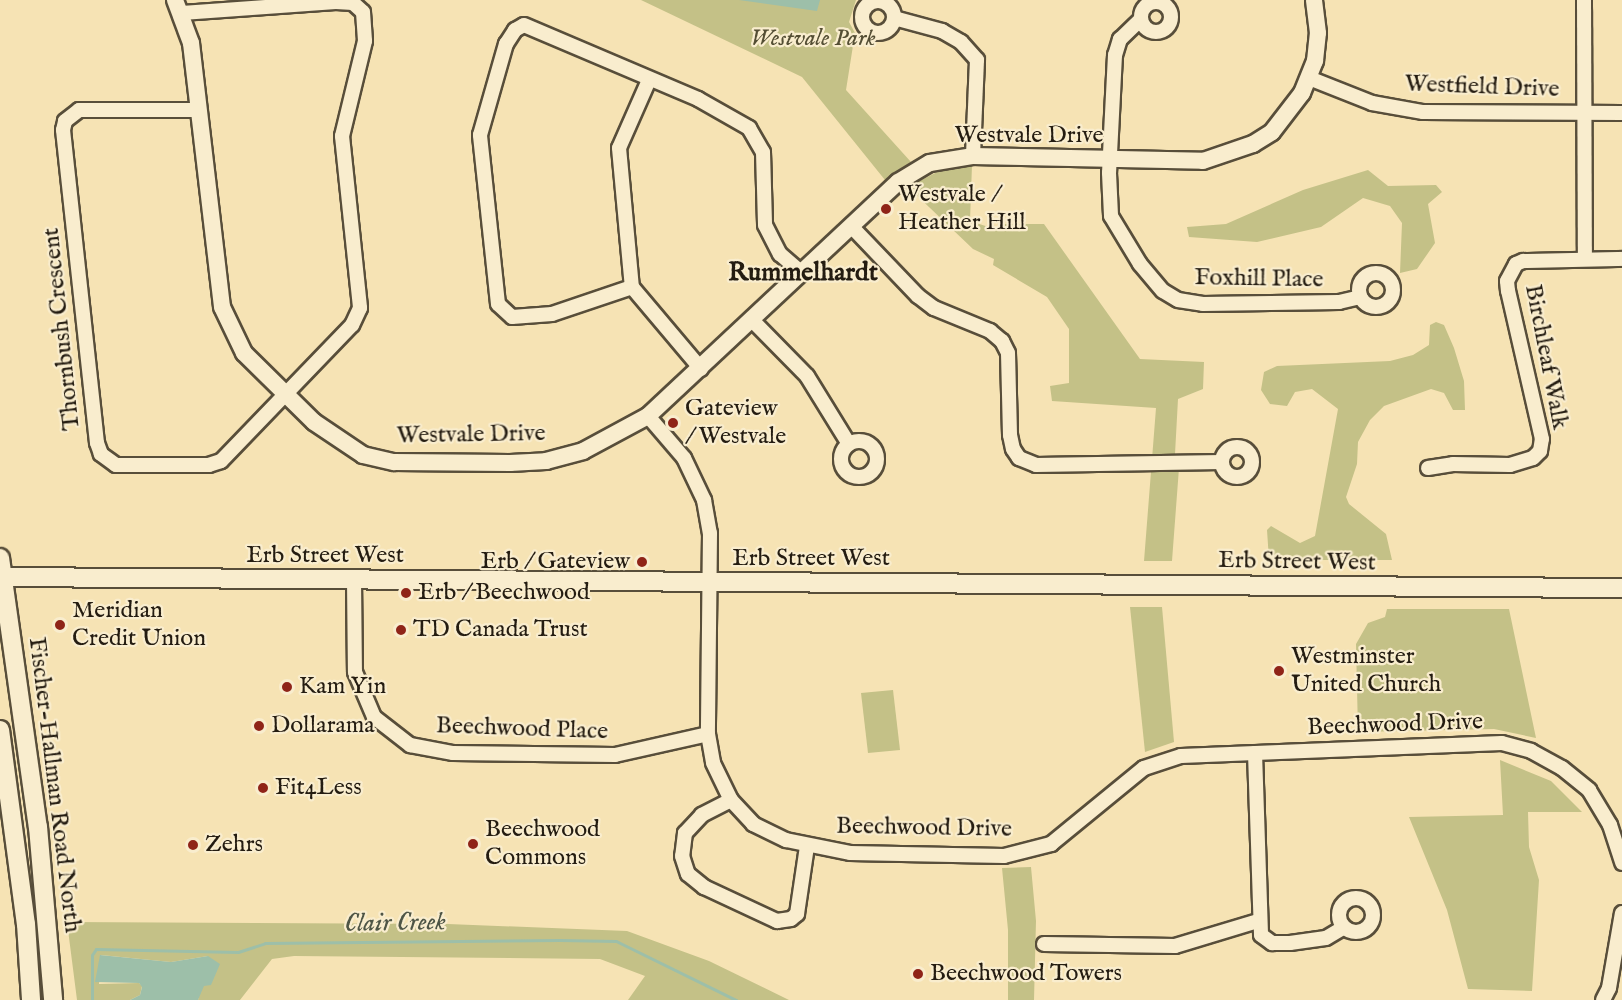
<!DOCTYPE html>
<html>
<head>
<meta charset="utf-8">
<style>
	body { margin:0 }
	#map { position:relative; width:1622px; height:1000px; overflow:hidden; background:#f6e3b4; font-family:"IM FELL English",serif }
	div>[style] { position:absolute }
	.green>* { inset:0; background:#c4c187 }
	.water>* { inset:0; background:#9dbfa9 }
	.stream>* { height:3px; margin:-1.5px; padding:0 1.5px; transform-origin:1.5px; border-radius:1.5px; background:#9dbfa9 }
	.roads { filter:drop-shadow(2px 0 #584e3a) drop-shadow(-2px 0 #584e3a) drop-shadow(0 2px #584e3a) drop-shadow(0 -2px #584e3a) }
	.minor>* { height:14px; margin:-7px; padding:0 7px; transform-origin:7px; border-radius:7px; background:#f9edce }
	.minor>.ring { margin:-7px; padding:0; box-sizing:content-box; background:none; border:14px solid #f9edce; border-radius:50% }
	.tertiary>* { height:16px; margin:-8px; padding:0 8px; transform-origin:8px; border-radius:8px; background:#f9edce }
	.secondary>* { height:18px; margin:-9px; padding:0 9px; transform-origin:9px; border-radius:9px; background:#f9edce }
	.dots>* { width:16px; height:16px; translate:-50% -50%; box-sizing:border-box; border:3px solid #f9edce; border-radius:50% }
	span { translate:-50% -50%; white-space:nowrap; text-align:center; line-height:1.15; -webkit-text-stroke:4.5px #f9edce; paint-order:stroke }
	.park-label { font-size:24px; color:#544e34; font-style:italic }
	.street-label { font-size:24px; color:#241c11 }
	.poi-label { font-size:24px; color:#241c11 }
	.left { translate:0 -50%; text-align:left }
	.right { translate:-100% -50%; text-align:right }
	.neighbourhood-label { font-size:26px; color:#241c11; font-weight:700 }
	.water-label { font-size:26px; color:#4e5546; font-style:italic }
</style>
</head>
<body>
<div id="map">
	<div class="green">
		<i style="clip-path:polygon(641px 0,856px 0,849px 22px,855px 33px,846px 90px,911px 162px,885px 180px,802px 77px)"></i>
		<i style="clip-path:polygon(972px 165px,970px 221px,1001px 231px,1004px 224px,1044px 224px,1140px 359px,1204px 362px,1203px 389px,1178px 399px,1175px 454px,1179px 468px,1172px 561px,1144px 561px,1156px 408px,1052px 401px,1050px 386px,1069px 383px,1069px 329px,1047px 297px,993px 265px,994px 259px,973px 249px,908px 187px,943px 169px)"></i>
		<i style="clip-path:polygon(1368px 170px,1388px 186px,1436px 185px,1442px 192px,1428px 204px,1435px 243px,1417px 269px,1400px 273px,1402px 223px,1390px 206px,1363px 198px,1321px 227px,1257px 242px,1189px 237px,1187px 227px,1226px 224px,1303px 190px)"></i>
		<i style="clip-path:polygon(1436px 322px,1444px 325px,1454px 348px,1464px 381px,1465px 410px,1453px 410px,1444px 393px,1431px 389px,1384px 406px,1370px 420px,1358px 442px,1357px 464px,1346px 497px,1349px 504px,1386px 534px,1392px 560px,1269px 560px,1267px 530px,1271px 526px,1300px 543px,1315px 536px,1338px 409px,1312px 389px,1295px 392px,1287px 406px,1270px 404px,1261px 390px,1264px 372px,1277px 366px,1390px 361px,1413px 355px,1429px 345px,1430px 325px)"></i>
		<i style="clip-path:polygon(1130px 607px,1162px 607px,1174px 742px,1145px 752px)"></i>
		<i style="clip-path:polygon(1387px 609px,1509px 609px,1536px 738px,1494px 729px,1358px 732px,1356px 644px,1368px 623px,1385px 617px)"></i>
		<i style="clip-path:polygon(893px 690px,900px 750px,868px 753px,861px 693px)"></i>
		<i style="clip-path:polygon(1500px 760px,1551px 781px,1582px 812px,1528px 812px,1529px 847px,1539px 880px,1532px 991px,1468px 989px,1447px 910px,1409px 817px,1503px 815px)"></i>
		<i style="clip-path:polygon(1031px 867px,1036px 921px,1034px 1000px,1008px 1000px,1008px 930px,1002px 868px)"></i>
		<i style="clip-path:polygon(67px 922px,448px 924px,627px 931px,709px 961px,789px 1000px,628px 1000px,645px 976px,600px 959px,294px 956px,272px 959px,240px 1000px,198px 1000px,208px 956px,171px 962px,101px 955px,99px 984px,139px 983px,142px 986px,140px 995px,130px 1000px,77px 1000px)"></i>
	</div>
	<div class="water">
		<i style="clip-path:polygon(739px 0,820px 0,817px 11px)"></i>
		<i style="clip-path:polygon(100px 955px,171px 962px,208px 956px,220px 964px,211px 985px,204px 986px,198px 1000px,130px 1000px,140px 995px,142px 987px,139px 983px,95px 982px)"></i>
	</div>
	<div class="stream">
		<i style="left:92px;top:1000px;width:45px;rotate:-90deg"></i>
		<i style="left:92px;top:955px;width:7px;rotate:-56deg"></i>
		<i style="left:96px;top:949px;width:142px;rotate:1.2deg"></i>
		<i style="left:238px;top:952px;width:28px;rotate:-18deg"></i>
		<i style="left:265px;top:943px;width:294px;rotate:-0.6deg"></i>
		<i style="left:559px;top:940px;width:57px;rotate:1deg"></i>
		<i style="left:616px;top:941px;width:134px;rotate:26.2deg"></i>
	</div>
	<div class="roads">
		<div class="minor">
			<i style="left:1584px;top:0;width:259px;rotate:89.8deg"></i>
			<i class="ring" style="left:862px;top:1px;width:18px;height:18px"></i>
			<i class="ring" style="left:1141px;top:2px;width:16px;height:16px"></i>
			<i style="left:182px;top:13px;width:154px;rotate:-4.1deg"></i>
			<i style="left:336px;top:2px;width:17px;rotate:3deg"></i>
			<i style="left:353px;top:3px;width:13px;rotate:42deg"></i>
			<i style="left:363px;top:12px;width:29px;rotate:86deg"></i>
			<i style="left:365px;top:41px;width:98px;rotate:103.6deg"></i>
			<i style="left:342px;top:136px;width:173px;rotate:84deg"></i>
			<i style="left:360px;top:308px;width:19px;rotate:115deg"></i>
			<i style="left:352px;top:325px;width:189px;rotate:133.9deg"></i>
			<i style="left:221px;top:461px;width:13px;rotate:162deg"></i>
			<i style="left:209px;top:465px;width:93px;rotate:180deg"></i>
			<i style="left:116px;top:465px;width:19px;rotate:-144deg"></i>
			<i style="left:101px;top:454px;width:12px;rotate:-110deg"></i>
			<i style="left:97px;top:443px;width:315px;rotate:-96.2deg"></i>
			<i style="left:63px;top:130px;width:9px;rotate:-77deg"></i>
			<i style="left:65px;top:121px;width:18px;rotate:-38deg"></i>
			<i style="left:79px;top:110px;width:120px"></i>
			<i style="left:894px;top:18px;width:50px;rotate:15.2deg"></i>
			<i style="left:942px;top:31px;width:22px;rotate:30deg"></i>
			<i style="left:961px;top:42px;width:24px;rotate:48deg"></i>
			<i style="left:977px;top:60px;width:96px;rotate:92.4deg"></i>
			<i style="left:1140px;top:20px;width:28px;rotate:136deg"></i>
			<i style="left:1120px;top:39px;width:17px;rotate:107deg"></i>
			<i style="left:1115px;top:55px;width:118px;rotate:92.9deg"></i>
			<i style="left:1109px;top:173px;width:43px;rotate:87.3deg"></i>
			<i style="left:1111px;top:216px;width:56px;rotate:58.9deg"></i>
			<i style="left:1140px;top:264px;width:35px;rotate:50deg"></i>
			<i style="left:1163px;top:291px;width:17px;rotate:31deg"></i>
			<i style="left:1178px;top:300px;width:25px;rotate:9deg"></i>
			<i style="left:1203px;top:304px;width:136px;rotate:-0.8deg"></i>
			<i style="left:1339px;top:302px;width:22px;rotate:-13deg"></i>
			<i style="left:1309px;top:78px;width:68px;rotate:21.6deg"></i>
			<i style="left:1372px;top:103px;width:52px;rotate:10deg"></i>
			<i style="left:1423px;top:112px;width:199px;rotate:0.3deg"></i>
			<i style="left:649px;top:80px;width:74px;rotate:113.8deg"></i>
			<i style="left:619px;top:148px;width:140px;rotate:84.7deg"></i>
			<i style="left:632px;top:287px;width:107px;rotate:49.9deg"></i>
			<i style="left:851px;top:226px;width:97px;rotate:46.3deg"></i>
			<i style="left:918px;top:296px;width:20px;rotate:37deg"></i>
			<i style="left:934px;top:308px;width:61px;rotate:22.3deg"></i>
			<i style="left:990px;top:331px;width:16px;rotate:40deg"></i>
			<i style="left:1002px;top:341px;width:13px;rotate:63deg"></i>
			<i style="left:1008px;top:353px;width:82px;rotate:88.6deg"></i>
			<i style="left:1010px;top:435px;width:14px;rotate:78deg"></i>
			<i style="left:1013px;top:449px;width:11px;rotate:56deg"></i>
			<i style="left:1019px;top:458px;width:18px;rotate:22deg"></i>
			<i style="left:1036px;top:465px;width:186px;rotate:-0.9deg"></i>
			<i class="ring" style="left:1359px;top:273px;width:20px;height:20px"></i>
			<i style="left:632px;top:287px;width:84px;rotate:161.4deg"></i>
			<i style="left:552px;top:314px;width:40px;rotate:175.7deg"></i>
			<i style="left:512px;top:317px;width:19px;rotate:-137deg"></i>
			<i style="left:498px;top:304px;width:170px;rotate:-96.1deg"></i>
			<i style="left:480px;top:135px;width:95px;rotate:-74.1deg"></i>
			<i style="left:506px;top:44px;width:17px;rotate:-57deg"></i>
			<i style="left:515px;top:30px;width:10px;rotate:-29deg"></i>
			<i style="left:524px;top:25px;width:189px;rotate:23deg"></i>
			<i style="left:698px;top:99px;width:59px;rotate:29.6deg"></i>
			<i style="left:749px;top:128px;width:28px;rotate:60deg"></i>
			<i style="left:763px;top:152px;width:73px;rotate:88.4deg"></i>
			<i style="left:765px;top:225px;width:33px;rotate:63deg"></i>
			<i style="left:780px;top:254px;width:28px;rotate:41deg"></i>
			<i style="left:752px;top:320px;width:78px;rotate:45.5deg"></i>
			<i style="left:807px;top:376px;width:80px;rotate:58.3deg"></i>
			<i style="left:648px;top:416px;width:55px;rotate:49.4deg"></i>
			<i style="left:684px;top:458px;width:47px;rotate:64.5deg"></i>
			<i style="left:704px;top:500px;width:34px;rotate:80deg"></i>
			<i style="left:710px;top:533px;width:201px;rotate:90.6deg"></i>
			<i style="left:708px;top:734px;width:29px;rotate:80deg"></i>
			<i style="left:713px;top:763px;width:41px;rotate:64.1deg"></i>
			<i style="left:731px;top:800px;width:33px;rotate:47deg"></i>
			<i style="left:753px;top:824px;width:37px;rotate:26deg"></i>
			<i style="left:786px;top:840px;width:65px;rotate:11.5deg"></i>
			<i style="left:850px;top:853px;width:154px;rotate:1.1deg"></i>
			<i style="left:1004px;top:856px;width:49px;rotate:-14.3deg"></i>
			<i style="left:1051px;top:844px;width:120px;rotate:-39.3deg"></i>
			<i style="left:1144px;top:768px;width:39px;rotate:-18deg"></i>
			<i style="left:1181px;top:756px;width:321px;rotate:-2.3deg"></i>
			<i style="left:1502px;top:743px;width:30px;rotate:15deg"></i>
			<i style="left:1531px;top:751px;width:35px;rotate:29deg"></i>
			<i style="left:1562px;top:768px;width:35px;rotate:39deg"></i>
			<i style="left:1589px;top:790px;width:41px;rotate:59deg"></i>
			<i style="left:1610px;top:825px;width:40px;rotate:72deg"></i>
			<i class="ring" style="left:841px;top:441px;width:22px;height:22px"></i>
			<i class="ring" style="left:1222px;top:447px;width:16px;height:16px"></i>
			<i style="left:1428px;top:468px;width:25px;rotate:-9deg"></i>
			<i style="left:1453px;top:464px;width:57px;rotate:1deg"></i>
			<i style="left:1510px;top:465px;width:24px;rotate:-17deg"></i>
			<i style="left:1533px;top:458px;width:10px;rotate:-45deg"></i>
			<i style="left:1540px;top:451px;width:12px;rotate:-81deg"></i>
			<i style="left:1542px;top:439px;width:152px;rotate:-102.9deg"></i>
			<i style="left:1508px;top:291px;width:10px;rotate:-96deg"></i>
			<i style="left:1507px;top:281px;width:19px;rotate:-62deg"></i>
			<i style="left:1516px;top:264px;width:8px;rotate:-23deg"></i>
			<i style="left:1523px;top:261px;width:99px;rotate:-1.2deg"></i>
			<i style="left:354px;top:580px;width:92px;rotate:89.4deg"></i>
			<i style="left:355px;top:672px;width:49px;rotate:67.1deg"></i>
			<i style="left:374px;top:717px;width:46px;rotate:37.9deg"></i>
			<i style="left:410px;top:745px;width:44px;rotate:10.5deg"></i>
			<i style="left:453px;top:753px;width:162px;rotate:0.7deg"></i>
			<i style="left:615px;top:755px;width:95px;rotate:-12.7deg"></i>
			<i style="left:1255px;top:753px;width:182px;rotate:88.1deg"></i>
			<i style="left:1261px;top:935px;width:14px;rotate:36deg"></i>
			<i style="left:1272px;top:943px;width:18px"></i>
			<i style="left:1290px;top:943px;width:36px;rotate:-8deg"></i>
			<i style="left:1326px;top:938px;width:21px;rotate:-31deg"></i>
			<i style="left:731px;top:800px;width:33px;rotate:153deg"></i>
			<i style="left:702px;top:815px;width:25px;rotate:133deg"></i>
			<i style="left:685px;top:833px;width:23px;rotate:97deg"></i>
			<i style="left:682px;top:856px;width:19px;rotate:72deg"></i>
			<i style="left:688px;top:874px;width:21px;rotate:39deg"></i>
			<i style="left:704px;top:887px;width:81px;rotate:25deg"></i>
			<i style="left:777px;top:921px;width:14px;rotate:-8deg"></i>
			<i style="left:791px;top:919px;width:8px;rotate:-40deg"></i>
			<i style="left:797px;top:914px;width:69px;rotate:-81.6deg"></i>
			<i class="ring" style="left:1339px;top:898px;width:20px;height:20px"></i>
			<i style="left:1044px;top:944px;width:131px;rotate:0.9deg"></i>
			<i style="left:1175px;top:946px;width:87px;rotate:-16.8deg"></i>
			<i style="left:1603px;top:1000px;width:13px;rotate:-63deg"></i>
			<i style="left:1609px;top:988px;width:76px;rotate:-80.2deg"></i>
		</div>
		<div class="tertiary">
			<i style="left:175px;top:0;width:46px;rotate:69.6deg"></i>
			<i style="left:191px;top:43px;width:266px;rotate:83.3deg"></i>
			<i style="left:222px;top:307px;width:51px;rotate:64.4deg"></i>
			<i style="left:244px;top:353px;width:98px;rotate:44.6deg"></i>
			<i style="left:314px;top:422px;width:59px;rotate:34deg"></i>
			<i style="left:363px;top:455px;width:32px;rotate:13deg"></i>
			<i style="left:394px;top:462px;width:116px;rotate:0.5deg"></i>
			<i style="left:510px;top:463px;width:36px;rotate:-3deg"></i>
			<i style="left:546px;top:461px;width:38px;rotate:-15deg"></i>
			<i style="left:583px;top:451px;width:74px;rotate:-28.3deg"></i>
			<i style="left:648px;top:416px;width:342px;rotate:-43.1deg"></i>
			<i style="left:898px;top:182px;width:37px;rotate:-31deg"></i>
			<i style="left:930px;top:163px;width:44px;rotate:-9.2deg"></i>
			<i style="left:973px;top:156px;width:230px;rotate:1.2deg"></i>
			<i style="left:1203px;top:161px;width:53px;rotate:-18.8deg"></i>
			<i style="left:1253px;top:144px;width:22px;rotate:-32deg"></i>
			<i style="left:1272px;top:132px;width:49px;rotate:-52.4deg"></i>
			<i style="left:1302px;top:93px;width:35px;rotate:-68deg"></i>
			<i style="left:1315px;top:61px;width:28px;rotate:-84deg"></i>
			<i style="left:1318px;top:33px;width:33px;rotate:-97deg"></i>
		</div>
		<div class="secondary">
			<i style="left:0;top:558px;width:272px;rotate:82deg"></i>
			<i style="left:38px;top:827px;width:174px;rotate:85deg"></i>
			<i style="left:0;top:577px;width:1622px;rotate:0.39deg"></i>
			<i style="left:0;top:730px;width:196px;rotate:82.4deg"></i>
			<i style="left:26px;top:924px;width:76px;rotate:86.2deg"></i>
		</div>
	</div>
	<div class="dots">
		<i style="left:886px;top:209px;background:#8f2418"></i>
		<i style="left:673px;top:423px;background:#8f2418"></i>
		<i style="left:642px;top:562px;background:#8f2418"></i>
		<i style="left:406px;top:593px;background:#8f2418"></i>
		<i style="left:60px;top:625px;background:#8f2418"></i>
		<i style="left:401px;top:630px;background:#8f2418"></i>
		<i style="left:1279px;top:671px;background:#8f2418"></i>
		<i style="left:287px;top:687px;background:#8f2418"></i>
		<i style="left:259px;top:726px;background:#8f2418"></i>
		<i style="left:263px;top:788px;background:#8f2418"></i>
		<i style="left:473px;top:844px;background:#8f2418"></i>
		<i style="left:193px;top:845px;background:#8f2418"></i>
		<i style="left:918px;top:974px;background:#8f2418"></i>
	</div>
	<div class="park-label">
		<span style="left:813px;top:39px">Westvale Park</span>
	</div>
	<div class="street-label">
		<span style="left:1482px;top:87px;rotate:2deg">Westfield Drive</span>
		<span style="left:1029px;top:136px">Westvale Drive</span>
		<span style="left:1259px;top:279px;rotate:1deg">Foxhill Place</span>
		<span style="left:62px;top:329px;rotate:-96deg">Thornbush Crescent</span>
		<span style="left:1546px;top:357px;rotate:79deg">Birchleaf Walk</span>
		<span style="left:471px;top:435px;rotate:-1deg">Westvale Drive</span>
		<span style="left:325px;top:556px">Erb Street West</span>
		<span style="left:811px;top:559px">Erb Street West</span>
		<span style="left:1297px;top:562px;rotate:1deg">Erb Street West</span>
		<span style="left:1395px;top:725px;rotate:-2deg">Beechwood Drive</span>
		<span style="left:522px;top:729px;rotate:2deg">Beechwood Place</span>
		<span style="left:54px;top:785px;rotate:83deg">Fischer-Hallman Road North</span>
		<span style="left:924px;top:828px;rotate:1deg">Beechwood Drive</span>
	</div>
	<div class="poi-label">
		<span class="left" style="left:898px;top:209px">Westvale /<br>Heather Hill</span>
		<span class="left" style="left:685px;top:423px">Gateview<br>/ Westvale</span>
		<span class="right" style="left:630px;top:562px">Erb / Gateview</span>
		<span class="left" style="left:418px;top:593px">Erb / Beechwood</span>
		<span class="left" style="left:72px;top:625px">Meridian<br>Credit Union</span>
		<span class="left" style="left:413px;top:630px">TD Canada Trust</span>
		<span class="left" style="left:1291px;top:671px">Westminster<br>United Church</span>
		<span class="left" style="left:299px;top:687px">Kam Yin</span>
		<span class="left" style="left:271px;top:726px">Dollarama</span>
		<span class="left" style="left:275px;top:788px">Fit4Less</span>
		<span class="left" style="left:485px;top:844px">Beechwood<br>Commons</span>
		<span class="left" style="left:205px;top:845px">Zehrs</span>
		<span class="left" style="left:930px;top:974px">Beechwood Towers</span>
	</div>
	<div class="neighbourhood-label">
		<span style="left:803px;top:273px">Rummelhardt</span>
	</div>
	<div class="water-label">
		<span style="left:395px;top:923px;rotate:-1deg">Clair Creek</span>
	</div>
</div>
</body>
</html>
